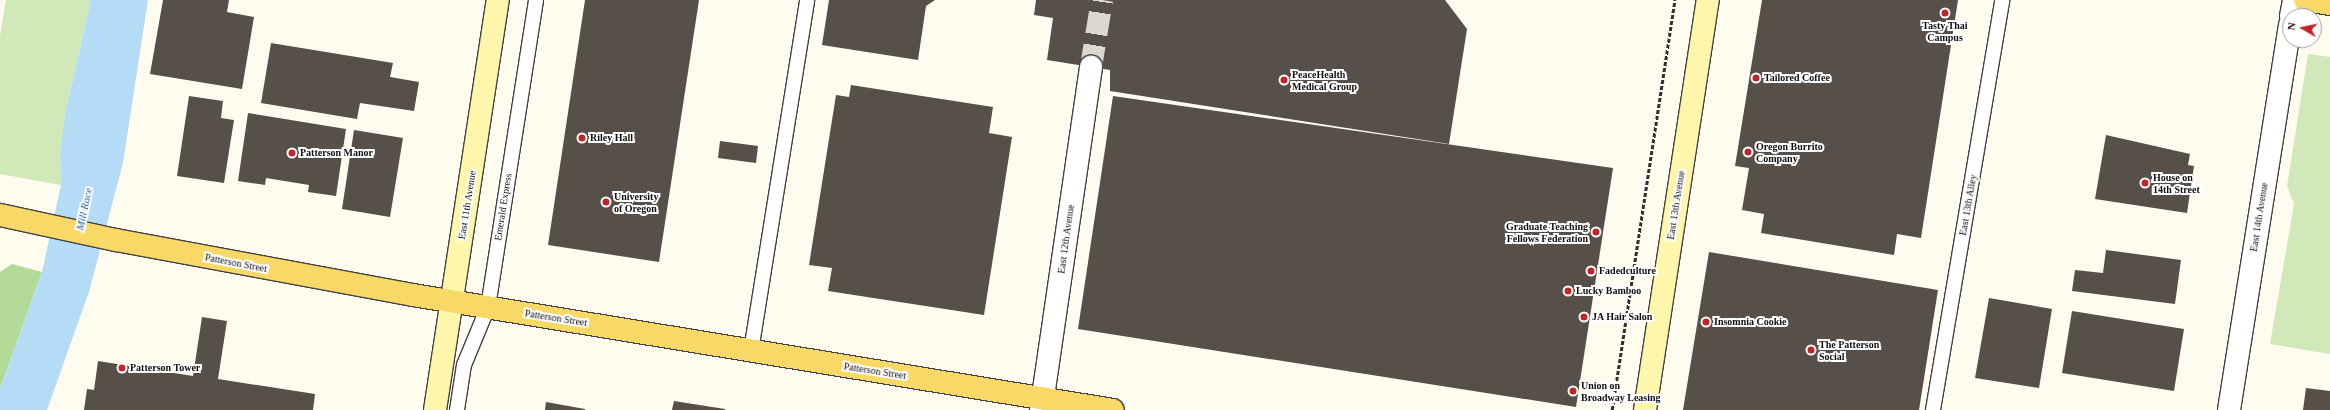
<!DOCTYPE html>
<html>
<head>
<meta charset="utf-8">
<style>
	body { margin:0 }
	#map { position:relative; width:2330px; height:410px; overflow:hidden; background:#fffcef; font-family:Georgia,serif }
	div>[style] { position:absolute }
	.green>* { inset:0; background:#d1e9b9 }
	.forest>* { inset:0; background:#b4da98 }
	.water>* { inset:0; background:#b4dcf6 }
	.building>* { inset:0; background:#574f4a }
	.minor-tunnel>* { height:22px; margin-top:-11px; transform-origin:0; background:repeating-linear-gradient(90deg,#dbd8cd 0 22px,transparent 0 33px) }
	.path>* { height:2.5px; margin-top:-1.25px; transform-origin:0; background:repeating-linear-gradient(90deg,#303030 0 4px,transparent 0 6px) }
	.roads { filter:drop-shadow(1px 0 #414141) drop-shadow(-1px 0 #414141) drop-shadow(0 1px #414141) drop-shadow(0 -1px #414141) }
	.service>* { height:14px; margin:-7px; padding:0 7px; transform-origin:7px; border-radius:7px; background:#fff }
	.minor>* { height:22px; margin:-11px; padding:0 11px; transform-origin:11px; border-radius:11px; background:#fff }
	.secondary>* { height:22px; margin:-11px; padding:0 11px; transform-origin:11px; border-radius:11px; background:#fef7ab }
	.primary>* { height:22px; margin:-11px; padding:0 11px; transform-origin:11px; border-radius:11px; background:#f8d866 }
	.dots>* { width:11px; height:11px; translate:-50% -50%; box-sizing:border-box; border:2px solid #fff; border-radius:50% }
	span { translate:-50% -50%; white-space:nowrap; text-align:center; line-height:1.15; -webkit-text-stroke:4px #fff; paint-order:stroke }
	.poi-label { font-size:10px; color:#0e0e0e; font-weight:700 }
	.left { translate:0 -50%; text-align:left }
	.right { translate:-100% -50%; text-align:right }
	.street-label { font-size:10px; color:#0e0e0e }
	.water-label { font-size:11px; color:#1761a0; font-style:italic }
	.north { position:absolute; left:2282px; top:8px; width:40px; height:40px; box-sizing:border-box; background:#fff; border:1px solid #9f9f9f; border-radius:50%; rotate:279deg; font-size:11px; font-weight:700; line-height:16px; text-align:center; color:#0e0e0e }
	.north::after { content:''; display:block; margin:auto; width:14px; height:18px; background:#be262a; clip-path:polygon(50% 0,100% 100%,50% 72%,0 100%) }
</style>
</head>
<body>
<div id="map">
	<div class="green">
		<i style="clip-path:polygon(6px 0,91px 0,65px 114px,60px 153px,61px 185px,0 174px,0 36px)"></i>
		<i style="clip-path:polygon(2308px 54px,2330px 57px,2330px 354px,2270px 344px,2294px 204px,2287px 186px)"></i>
	</div>
	<div class="forest">
		<i style="clip-path:polygon(12px 264px,42px 272px,0 389px,0 272px)"></i>
	</div>
	<div class="water">
		<i style="clip-path:polygon(91px 0,148px 0,123px 163px,89px 292px,47px 410px,0 410px,0 389px,42px 272px,61px 185px,60px 153px,65px 114px)"></i>
	</div>
	<div class="building">
		<i style="clip-path:polygon(163px 0,229px 0,227px 12px,254px 17px,242px 89px,150px 74px)"></i>
		<i style="clip-path:polygon(585px 0,699px 0,659px 262px,548px 245px)"></i>
		<i style="clip-path:polygon(829px 0,935px 0,926px 6px,918px 60px,822px 45px)"></i>
		<i style="clip-path:polygon(1036px 0,1445px 0,1467px 29px,1449px 144px,1110px 91px,1110px 70px,1047px 60px,1053px 18px,1034px 15px)"></i>
		<i style="clip-path:polygon(1762px 0,1958px 0,1921px 238px,1897px 234px,1894px 255px,1761px 233px,1764px 214px,1742px 210px,1749px 168px,1735px 166px)"></i>
		<i style="clip-path:polygon(271px 43px,393px 63px,390px 77px,419px 82px,414px 111px,360px 103px,357px 119px,261px 103px)"></i>
		<i style="clip-path:polygon(851px 85px,993px 107px,989px 133px,1012px 137px,984px 315px,828px 291px,832px 268px,809px 265px,836px 95px,849px 97px)"></i>
		<i style="clip-path:polygon(189px 96px,223px 101px,221px 118px,234px 120px,224px 183px,177px 176px)"></i>
		<i style="clip-path:polygon(1113px 96px,1613px 168px,1576px 407px,1078px 329px)"></i>
		<i style="clip-path:polygon(248px 113px,346px 129px,336px 196px,308px 192px,309px 185px,266px 178px,265px 185px,238px 181px)"></i>
		<i style="clip-path:polygon(354px 130px,403px 138px,390px 217px,342px 209px)"></i>
		<i style="clip-path:polygon(2106px 135px,2190px 154px,2188px 165px,2194px 166px,2187px 213px,2095px 199px)"></i>
		<i style="clip-path:polygon(720px 141px,758px 146px,756px 163px,718px 158px)"></i>
		<i style="clip-path:polygon(2106px 250px,2181px 260px,2175px 304px,2072px 291px,2075px 270px,2103px 273px)"></i>
		<i style="clip-path:polygon(1709px 252px,1938px 290px,1919px 410px,1683px 410px)"></i>
		<i style="clip-path:polygon(1989px 298px,2052px 309px,2039px 388px,1975px 378px)"></i>
		<i style="clip-path:polygon(2072px 311px,2184px 329px,2174px 391px,2062px 373px)"></i>
		<i style="clip-path:polygon(202px 317px,227px 321px,218px 379px,315px 394px,313px 410px,84px 410px,87px 389px,94px 390px,98px 361px,193px 376px)"></i>
		<i style="clip-path:polygon(2306px 388px,2330px 391px,2330px 410px,2303px 410px)"></i>
		<i style="clip-path:polygon(674px 401px,725px 409px,725px 410px,672px 410px)"></i>
		<i style="clip-path:polygon(546px 402px,585px 409px,585px 410px,545px 410px)"></i>
	</div>
	<div class="minor-tunnel">
		<i style="left:1091px;top:67px;width:68px;rotate:-80.7deg"></i>
	</div>
	<div class="path">
		<i style="left:1612px;top:410px;width:415px;rotate:-81.3deg"></i>
	</div>
	<div class="roads">
		<div class="service">
			<i style="left:751px;top:351px;width:355px;rotate:-80.9deg"></i>
			<i style="left:457px;top:410px;width:46px;rotate:-81.2deg"></i>
			<i style="left:464px;top:365px;width:63px;rotate:-67.5deg"></i>
			<i style="left:488px;top:307px;width:311px;rotate:-81.1deg"></i>
			<i style="left:1933px;top:410px;width:416px;rotate:-80.4deg"></i>
		</div>
		<div class="minor">
			<i style="left:2291px;top:16px;width:16px;rotate:-79deg"></i>
			<i style="left:1041px;top:410px;width:347px;rotate:-81.7deg"></i>
			<i style="left:2229px;top:410px;width:390px;rotate:-81deg"></i>
		</div>
		<div class="secondary">
			<i style="left:435px;top:410px;width:415px;rotate:-81.3deg"></i>
			<i style="left:1645px;top:410px;width:415px;rotate:-81.3deg"></i>
		</div>
		<div class="primary">
			<i style="left:2305px;top:0;width:25px;rotate:9deg"></i>
			<i style="left:0;top:215px;width:119px;rotate:12.2deg"></i>
			<i style="left:116px;top:240px;width:302px;rotate:10.5deg"></i>
			<i style="left:413px;top:295px;width:709px;rotate:9.33deg"></i>
		</div>
	</div>
	<div class="dots">
		<i style="left:1945px;top:13px;background:#be262a"></i>
		<i style="left:1756px;top:78px;background:#be262a"></i>
		<i style="left:1284px;top:80px;background:#be262a"></i>
		<i style="left:582px;top:138px;background:#be262a"></i>
		<i style="left:1748px;top:152px;background:#be262a"></i>
		<i style="left:292px;top:153px;background:#be262a"></i>
		<i style="left:2145px;top:183px;background:#be262a"></i>
		<i style="left:606px;top:202px;background:#be262a"></i>
		<i style="left:1596px;top:232px;background:#be262a"></i>
		<i style="left:1591px;top:271px;background:#be262a"></i>
		<i style="left:1568px;top:291px;background:#be262a"></i>
		<i style="left:1584px;top:317px;background:#be262a"></i>
		<i style="left:1706px;top:322px;background:#be262a"></i>
		<i style="left:1811px;top:350px;background:#be262a"></i>
		<i style="left:122px;top:368px;background:#be262a"></i>
		<i style="left:1573px;top:391px;background:#be262a"></i>
	</div>
	<div class="poi-label">
		<span style="left:1945px;top:31px">Tasty Thai<br>Campus</span>
		<span class="left" style="left:1292px;top:80px">PeaceHealth<br>Medical Group</span>
		<span class="left" style="left:1764px;top:78px">Tailored Coffee</span>
		<span class="left" style="left:590px;top:138px">Riley Hall</span>
		<span class="left" style="left:1756px;top:152px">Oregon Burrito<br>Company</span>
		<span class="left" style="left:300px;top:153px">Patterson Manor</span>
		<span class="left" style="left:2153px;top:183px">House on<br>14th Street</span>
		<span class="left" style="left:614px;top:202px">University<br>of Oregon</span>
		<span class="right" style="left:1588px;top:232px">Graduate Teaching<br>Fellows Federation</span>
		<span class="left" style="left:1599px;top:271px">Fadedculture</span>
		<span class="left" style="left:1576px;top:291px">Lucky Bamboo</span>
		<span class="left" style="left:1592px;top:317px">JA Hair Salon</span>
		<span class="left" style="left:1714px;top:322px">Insomnia Cookie</span>
		<span class="left" style="left:1819px;top:350px">The Patterson<br>Social</span>
		<span class="left" style="left:130px;top:368px">Patterson Tower</span>
		<span class="left" style="left:1581px;top:391px">Union on<br>Broadway Leasing</span>
	</div>
	<div class="street-label">
		<span style="left:467px;top:205px;rotate:-81deg">East 11th Avenue</span>
		<span style="left:1676px;top:205px;rotate:-81deg">East 13th Avenue</span>
		<span style="left:1968px;top:205px;rotate:-80deg">East 13th Alley</span>
		<span style="left:503px;top:207px;rotate:-81deg">Emerald Express</span>
		<span style="left:2259px;top:217px;rotate:-81deg">East 14th Avenue</span>
		<span style="left:1066px;top:239px;rotate:-82deg">East 12th Avenue</span>
		<span style="left:236px;top:263px;rotate:11deg">Patterson Street</span>
		<span style="left:556px;top:318px;rotate:9deg">Patterson Street</span>
		<span style="left:875px;top:371px;rotate:9deg">Patterson Street</span>
	</div>
	<div class="water-label">
		<span style="left:84px;top:209px;rotate:-78deg">Mill Race</span>
	</div>
	<div class="north">N</div>
</div>
</body>
</html>
